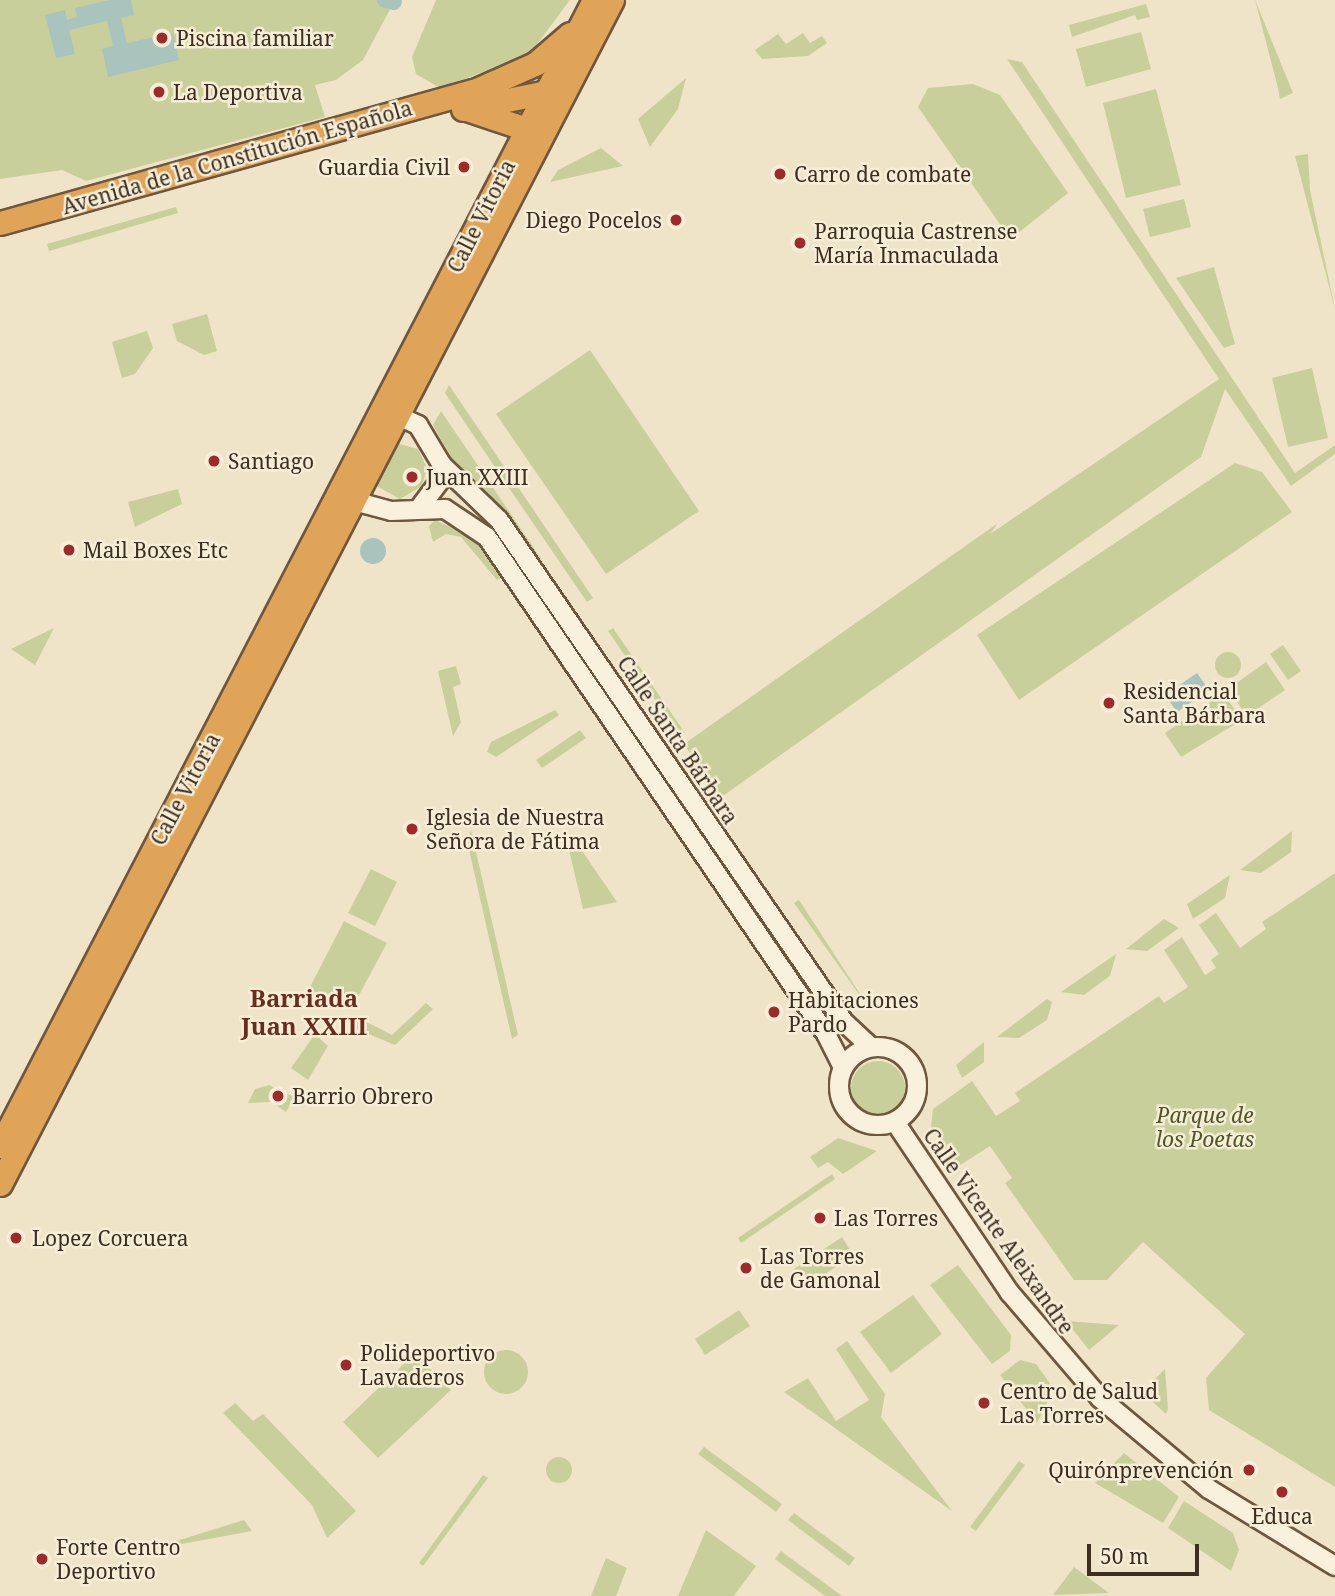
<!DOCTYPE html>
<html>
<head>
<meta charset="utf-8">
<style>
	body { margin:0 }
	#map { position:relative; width:1335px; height:1596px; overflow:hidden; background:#f0e4c8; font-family:"Noto Serif",serif }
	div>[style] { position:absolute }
	.green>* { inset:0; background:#c9cf9b }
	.round { border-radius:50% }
	.water>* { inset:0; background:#a9c4bc }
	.canal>* { height:16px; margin:-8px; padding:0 8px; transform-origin:8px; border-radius:8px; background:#a9c4bc }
	.roads { filter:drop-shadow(2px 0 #6f573f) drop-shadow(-2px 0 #6f573f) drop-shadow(0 2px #6f573f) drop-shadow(0 -2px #6f573f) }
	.secondary>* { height:18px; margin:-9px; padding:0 9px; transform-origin:9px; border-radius:9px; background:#faf1dc }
	.secondary>.ring { margin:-9px; padding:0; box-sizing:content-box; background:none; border:18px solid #faf1dc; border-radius:50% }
	.highway>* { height:23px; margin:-11.5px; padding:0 11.5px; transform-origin:11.5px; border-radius:11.5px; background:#e0a458 }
	.dots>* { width:19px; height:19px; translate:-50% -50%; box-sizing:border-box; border:4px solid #f7eed8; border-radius:50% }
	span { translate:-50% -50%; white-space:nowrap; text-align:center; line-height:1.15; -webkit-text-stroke:5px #f7eed8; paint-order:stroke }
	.poi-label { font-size:21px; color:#3d2e20 }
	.left { translate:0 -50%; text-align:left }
	.right { translate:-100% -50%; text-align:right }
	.street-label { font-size:21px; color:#3d2e20 }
	.park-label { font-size:21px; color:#4d5a26; font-style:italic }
	.quarter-label { font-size:24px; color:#6b2e1e; font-weight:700 }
	.scale { position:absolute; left:1087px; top:1544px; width:112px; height:32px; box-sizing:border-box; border:4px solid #3d2e20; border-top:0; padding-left:9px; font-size:21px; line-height:24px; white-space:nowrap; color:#3d2e20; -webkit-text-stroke:5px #f7eed8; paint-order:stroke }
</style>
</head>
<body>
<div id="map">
	<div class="green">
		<i style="clip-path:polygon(0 0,395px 0,363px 60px,336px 80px,315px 85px,325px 117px,86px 181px,62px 170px,0 179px)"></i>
		<i style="clip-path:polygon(436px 0,570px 0,529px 55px,440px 88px,416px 74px,412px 57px)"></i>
		<i style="clip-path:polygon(1255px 0,1293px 93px,1280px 99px,1278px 88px)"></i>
		<i style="clip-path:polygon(1146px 4px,1150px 17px,1137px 20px,1135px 15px,1072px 37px,1069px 25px)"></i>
		<i style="clip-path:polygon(1141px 32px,1151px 69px,1086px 87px,1076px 49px)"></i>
		<i style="clip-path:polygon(803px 33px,810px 43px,822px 36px,827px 43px,808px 56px,762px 59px,755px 50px,778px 34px,786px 44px)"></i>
		<i style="clip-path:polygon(1007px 59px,1022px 62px,1295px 473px,1335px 445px,1335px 454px,1291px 486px,1225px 389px,1201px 457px,720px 798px,684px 744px,998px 523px,990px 534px,1219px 379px)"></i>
		<i style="clip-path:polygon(686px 78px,678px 109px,650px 147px,638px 119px)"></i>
		<i style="clip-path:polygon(973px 84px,1000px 95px,1068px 193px,1017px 234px,1004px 230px,918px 107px,928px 88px)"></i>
		<i style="clip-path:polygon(1156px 89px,1181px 185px,1126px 198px,1103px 103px)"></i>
		<i style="clip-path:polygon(601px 148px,623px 166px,550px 182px,558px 170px)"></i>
		<i style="clip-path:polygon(1308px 154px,1310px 190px,1335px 309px,1295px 156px)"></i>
		<i style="clip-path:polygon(1184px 199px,1191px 227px,1150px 237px,1143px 209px)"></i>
		<i style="clip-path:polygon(176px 207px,178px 213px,49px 251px,47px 244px)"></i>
		<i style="clip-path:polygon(1214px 267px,1235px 344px,1224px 348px,1176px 278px)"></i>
		<i style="clip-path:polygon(207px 314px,217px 351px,204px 355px,177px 341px,172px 324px)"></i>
		<i style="clip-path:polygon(147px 331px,153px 348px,135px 374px,122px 378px,112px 342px)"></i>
		<i style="clip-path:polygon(590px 350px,699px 511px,606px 574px,496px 414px)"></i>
		<i style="clip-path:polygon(1312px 368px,1328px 438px,1288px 447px,1272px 378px)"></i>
		<i style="clip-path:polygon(449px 385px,593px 598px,587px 602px,509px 488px,445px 393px)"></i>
		<i style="clip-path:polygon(441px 411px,544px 563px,494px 503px,460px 474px,433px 425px)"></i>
		<i style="clip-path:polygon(396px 443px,418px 449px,427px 468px,422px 486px,400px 499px,375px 485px)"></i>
		<i style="clip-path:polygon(1235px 463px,1262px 472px,1292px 512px,1019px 700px,977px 635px)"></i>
		<i style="clip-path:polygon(178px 489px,182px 504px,135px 527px,128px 502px)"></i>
		<i style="clip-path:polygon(435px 520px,474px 538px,503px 577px,497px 580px,461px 537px,446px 534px,433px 542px,429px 526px)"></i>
		<i style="clip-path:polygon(54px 628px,35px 665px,11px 649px)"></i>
		<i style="clip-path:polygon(613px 628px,685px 733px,680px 736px,608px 631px)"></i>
		<i style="clip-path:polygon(1283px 645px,1301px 671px,1288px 680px,1270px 654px)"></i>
		<i class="round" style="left:1215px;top:652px;width:26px;height:26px"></i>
		<i style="clip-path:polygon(1266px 662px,1285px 690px,1247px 716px,1228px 689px)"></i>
		<i style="clip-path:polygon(456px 666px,461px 684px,453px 687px,461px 722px,453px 736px,438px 671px)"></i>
		<i style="clip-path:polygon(1223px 693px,1242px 720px,1181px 757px,1165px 733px)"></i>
		<i style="clip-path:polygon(555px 710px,559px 715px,496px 757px,487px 752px,491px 742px)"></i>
		<i style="clip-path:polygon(655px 725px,763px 884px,760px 886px,653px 727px)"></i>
		<i style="clip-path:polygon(580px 730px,586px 738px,542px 768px,536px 760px)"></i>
		<i style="clip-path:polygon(471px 830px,518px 1035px,512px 1039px,467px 841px)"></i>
		<i style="clip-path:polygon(1292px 831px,1291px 852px,1261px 873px,1240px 870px)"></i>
		<i style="clip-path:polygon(576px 842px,617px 902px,583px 909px,568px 846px)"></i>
		<i style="clip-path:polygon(371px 869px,397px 882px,375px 926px,348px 913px)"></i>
		<i style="clip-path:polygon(1335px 873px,1335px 1487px,1209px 1410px,1206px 1378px,1245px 1334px,1143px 1242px,1107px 1280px,1074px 1280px,1005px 1183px,1012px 1178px,990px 1146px,954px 1169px,931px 1127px,933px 1109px,972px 1081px,996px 1116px,1020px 1101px,1015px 1093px,1159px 996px,1164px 1003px,1188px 987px,1164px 950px,1182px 937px,1205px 975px,1216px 968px,1211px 960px,1219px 954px,1199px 925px,1216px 913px,1240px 948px,1266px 929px,1262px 922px)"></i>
		<i style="clip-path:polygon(1230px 875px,1225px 898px,1193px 919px,1187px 904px)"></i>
		<i style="clip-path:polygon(799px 900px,873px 1014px,794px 903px)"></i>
		<i style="clip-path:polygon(1164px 919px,1179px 928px,1147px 951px,1126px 949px)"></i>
		<i style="clip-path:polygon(344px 921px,387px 943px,351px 1010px,309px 989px)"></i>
		<i style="clip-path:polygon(1116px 954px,1110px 976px,1084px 995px,1061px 992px)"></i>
		<i style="clip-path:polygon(1047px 999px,1052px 1002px,1047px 1020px,1019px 1038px,997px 1037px)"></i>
		<i style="clip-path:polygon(426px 1003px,433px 1009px,395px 1045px,354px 1028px,359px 1018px,392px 1035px)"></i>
		<i style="clip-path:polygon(315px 1034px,328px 1046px,308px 1080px,291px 1068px)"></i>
		<i style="clip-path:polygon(984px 1042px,984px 1062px,962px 1078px,956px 1065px)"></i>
		<i class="round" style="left:851px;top:1061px;width:54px;height:54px"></i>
		<i style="clip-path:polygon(269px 1085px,294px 1097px,286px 1112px,271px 1102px,248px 1103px,255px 1089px)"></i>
		<i style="clip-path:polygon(838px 1138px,877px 1151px,843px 1174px,828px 1162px,818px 1168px,810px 1157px)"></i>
		<i style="clip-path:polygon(832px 1174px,835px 1179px,741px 1243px,738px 1238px)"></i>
		<i style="clip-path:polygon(842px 1237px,853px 1255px,806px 1287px,794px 1269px)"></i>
		<i style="clip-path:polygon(958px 1265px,1011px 1335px,1010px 1351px,992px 1364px,930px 1285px)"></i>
		<i style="clip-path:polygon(913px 1295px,942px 1334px,891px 1373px,860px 1332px)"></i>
		<i style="clip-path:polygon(739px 1310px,750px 1326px,705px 1355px,695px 1339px)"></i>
		<i style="clip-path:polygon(1066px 1321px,1119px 1325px,1089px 1350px)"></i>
		<i style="clip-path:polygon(847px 1341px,885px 1394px,881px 1417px,952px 1511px,784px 1392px,808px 1378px,836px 1421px,869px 1400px,836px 1349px)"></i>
		<i class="round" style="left:484px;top:1350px;width:44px;height:44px"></i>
		<i style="clip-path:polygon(415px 1353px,451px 1390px,378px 1458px,343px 1422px)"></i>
		<i style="clip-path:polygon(1020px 1360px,1036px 1364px,1054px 1389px,1037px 1423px,1000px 1375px)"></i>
		<i style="clip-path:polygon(1165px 1369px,1168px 1409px,1166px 1414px,1142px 1392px)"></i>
		<i style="clip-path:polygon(235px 1403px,253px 1421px,263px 1414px,356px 1511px,327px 1538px,312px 1505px,223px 1413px)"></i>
		<i style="clip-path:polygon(704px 1447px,782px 1504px,776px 1512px,698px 1454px)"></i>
		<i style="clip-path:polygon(1124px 1453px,1179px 1497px,1163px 1523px,1095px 1483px)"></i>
		<i class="round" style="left:546px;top:1457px;width:26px;height:26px"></i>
		<i style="clip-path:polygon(1019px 1461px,1025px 1465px,976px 1531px,970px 1527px)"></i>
		<i style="clip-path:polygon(483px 1475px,488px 1478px,423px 1566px,419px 1563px)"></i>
		<i style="clip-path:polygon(1184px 1501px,1233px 1533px,1239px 1550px,1231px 1571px,1168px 1528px)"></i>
		<i style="clip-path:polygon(794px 1513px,855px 1558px,849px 1566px,788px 1520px)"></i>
		<i style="clip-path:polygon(244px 1520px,252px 1531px,144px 1551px)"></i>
		<i style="clip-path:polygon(706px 1530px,756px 1566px,734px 1596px,678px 1596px)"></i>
		<i style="clip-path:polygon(781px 1551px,842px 1596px,825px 1596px,775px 1559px)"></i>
		<i style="clip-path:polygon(606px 1558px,627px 1568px,616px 1596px,591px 1596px)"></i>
		<i style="clip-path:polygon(1074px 1567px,1109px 1593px,1053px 1595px)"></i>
	</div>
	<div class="water">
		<i style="clip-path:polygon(109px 0,131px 0,134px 15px,121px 18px,127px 43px,173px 33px,179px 60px,108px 77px,102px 49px,113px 46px,107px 21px,69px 30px,75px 54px,56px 58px,45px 15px,65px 10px,67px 20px,77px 17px,75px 8px)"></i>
		<i class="round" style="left:360px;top:538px;width:26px;height:26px"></i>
		<i style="clip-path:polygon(1197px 673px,1209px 690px,1177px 712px,1165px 695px)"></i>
	</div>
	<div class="canal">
		<i style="left:385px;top:0;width:9px;rotate:13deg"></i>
	</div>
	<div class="roads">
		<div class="secondary">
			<i style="left:389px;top:422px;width:11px;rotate:-34deg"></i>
			<i style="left:398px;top:416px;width:22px;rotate:24deg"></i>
			<i style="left:418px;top:425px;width:47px;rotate:59deg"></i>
			<i style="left:442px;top:465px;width:17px;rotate:100deg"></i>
			<i style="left:439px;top:482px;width:31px;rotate:127deg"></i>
			<i style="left:442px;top:465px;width:79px;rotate:44deg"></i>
			<i style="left:499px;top:520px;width:609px;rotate:55.5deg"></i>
			<i style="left:844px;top:1022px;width:37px;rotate:43deg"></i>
			<i style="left:354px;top:501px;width:38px;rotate:15deg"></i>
			<i style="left:391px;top:511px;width:54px;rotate:-2.1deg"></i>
			<i style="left:445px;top:509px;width:50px;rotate:33.7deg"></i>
			<i style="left:487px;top:537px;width:602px;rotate:55.7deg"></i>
			<i style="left:826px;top:1034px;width:38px;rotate:63deg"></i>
			<i class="ring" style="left:839px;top:1047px;width:60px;height:60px"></i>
			<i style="left:895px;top:1122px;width:206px;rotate:56.1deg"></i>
			<i style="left:1010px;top:1293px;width:138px;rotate:49.4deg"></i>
			<i style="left:1100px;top:1398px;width:142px;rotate:39.9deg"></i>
			<i style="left:1209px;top:1489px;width:148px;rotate:31.4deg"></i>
		</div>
		<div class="highway">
			<i style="left:464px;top:108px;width:81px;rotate:18.7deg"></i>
			<i style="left:463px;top:109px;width:95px;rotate:-11.5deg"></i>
			<i style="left:0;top:223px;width:492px;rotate:-15.6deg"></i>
			<i style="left:474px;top:91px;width:67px;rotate:-23.9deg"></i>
			<i style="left:535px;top:64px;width:46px;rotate:-40.6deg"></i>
			<i style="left:0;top:1146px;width:1291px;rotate:-62.6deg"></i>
			<i style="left:0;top:1184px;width:1333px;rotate:-62.67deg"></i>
		</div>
	</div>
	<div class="dots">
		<i style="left:162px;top:38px;background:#9e2a2b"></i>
		<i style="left:159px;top:92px;background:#9e2a2b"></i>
		<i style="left:464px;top:167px;background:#9e2a2b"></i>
		<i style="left:780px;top:174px;background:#9e2a2b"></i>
		<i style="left:676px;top:220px;background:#9e2a2b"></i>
		<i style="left:800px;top:243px;background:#9e2a2b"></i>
		<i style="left:214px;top:461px;background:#9e2a2b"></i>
		<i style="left:412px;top:477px;background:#9e2a2b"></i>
		<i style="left:69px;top:550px;background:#9e2a2b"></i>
		<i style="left:1109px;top:703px;background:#9e2a2b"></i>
		<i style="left:412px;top:829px;background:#9e2a2b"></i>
		<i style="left:774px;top:1012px;background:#9e2a2b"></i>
		<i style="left:278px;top:1096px;background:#9e2a2b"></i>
		<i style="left:820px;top:1218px;background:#9e2a2b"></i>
		<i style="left:16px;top:1238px;background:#9e2a2b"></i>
		<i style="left:746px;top:1268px;background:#9e2a2b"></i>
		<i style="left:346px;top:1365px;background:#9e2a2b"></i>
		<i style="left:984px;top:1403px;background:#9e2a2b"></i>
		<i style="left:1249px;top:1470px;background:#9e2a2b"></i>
		<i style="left:1282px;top:1492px;background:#9e2a2b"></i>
		<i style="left:42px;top:1559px;background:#9e2a2b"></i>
	</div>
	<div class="poi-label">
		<span class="left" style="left:176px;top:38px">Piscina familiar</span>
		<span class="left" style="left:173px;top:92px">La Deportiva</span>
		<span class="right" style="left:450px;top:167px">Guardia Civil</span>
		<span class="left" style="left:794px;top:174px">Carro de combate</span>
		<span class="right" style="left:662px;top:220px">Diego Pocelos</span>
		<span class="left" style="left:814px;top:243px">Parroquia Castrense<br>María Inmaculada</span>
		<span class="left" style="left:228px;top:461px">Santiago</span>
		<span class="left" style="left:426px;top:477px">Juan XXIII</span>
		<span class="left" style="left:83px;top:550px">Mail Boxes Etc</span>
		<span class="left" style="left:1123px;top:703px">Residencial<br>Santa Bárbara</span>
		<span class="left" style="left:426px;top:829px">Iglesia de Nuestra<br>Señora de Fátima</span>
		<span class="left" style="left:788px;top:1012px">Habitaciones<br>Pardo</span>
		<span class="left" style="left:292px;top:1096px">Barrio Obrero</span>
		<span class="left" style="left:834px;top:1218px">Las Torres</span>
		<span class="left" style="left:32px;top:1238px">Lopez Corcuera</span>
		<span class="left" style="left:760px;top:1268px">Las Torres<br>de Gamonal</span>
		<span class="left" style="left:360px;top:1365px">Polideportivo<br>Lavaderos</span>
		<span class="left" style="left:1000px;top:1403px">Centro de Salud<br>Las Torres</span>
		<span class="right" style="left:1233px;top:1470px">Quirónprevención</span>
		<span style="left:1282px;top:1516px">Educa</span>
		<span class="left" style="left:56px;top:1559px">Forte Centro<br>Deportivo</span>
	</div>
	<div class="street-label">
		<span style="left:237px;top:157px;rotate:-16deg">Avenida de la Constitución Española</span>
		<span style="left:481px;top:216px;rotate:-63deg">Calle Vitoria</span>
		<span style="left:678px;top:740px;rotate:56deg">Calle Santa Bárbara</span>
		<span style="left:185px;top:789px;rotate:-62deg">Calle Vitoria</span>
		<span style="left:999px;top:1231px;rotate:55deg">Calle Vicente Aleixandre</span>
	</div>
	<div class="park-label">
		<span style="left:1205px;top:1127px">Parque de<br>los Poetas</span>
	</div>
	<div class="quarter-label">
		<span style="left:304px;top:1012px">Barriada<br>Juan XXIII</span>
	</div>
	<div class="scale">50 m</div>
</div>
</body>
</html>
